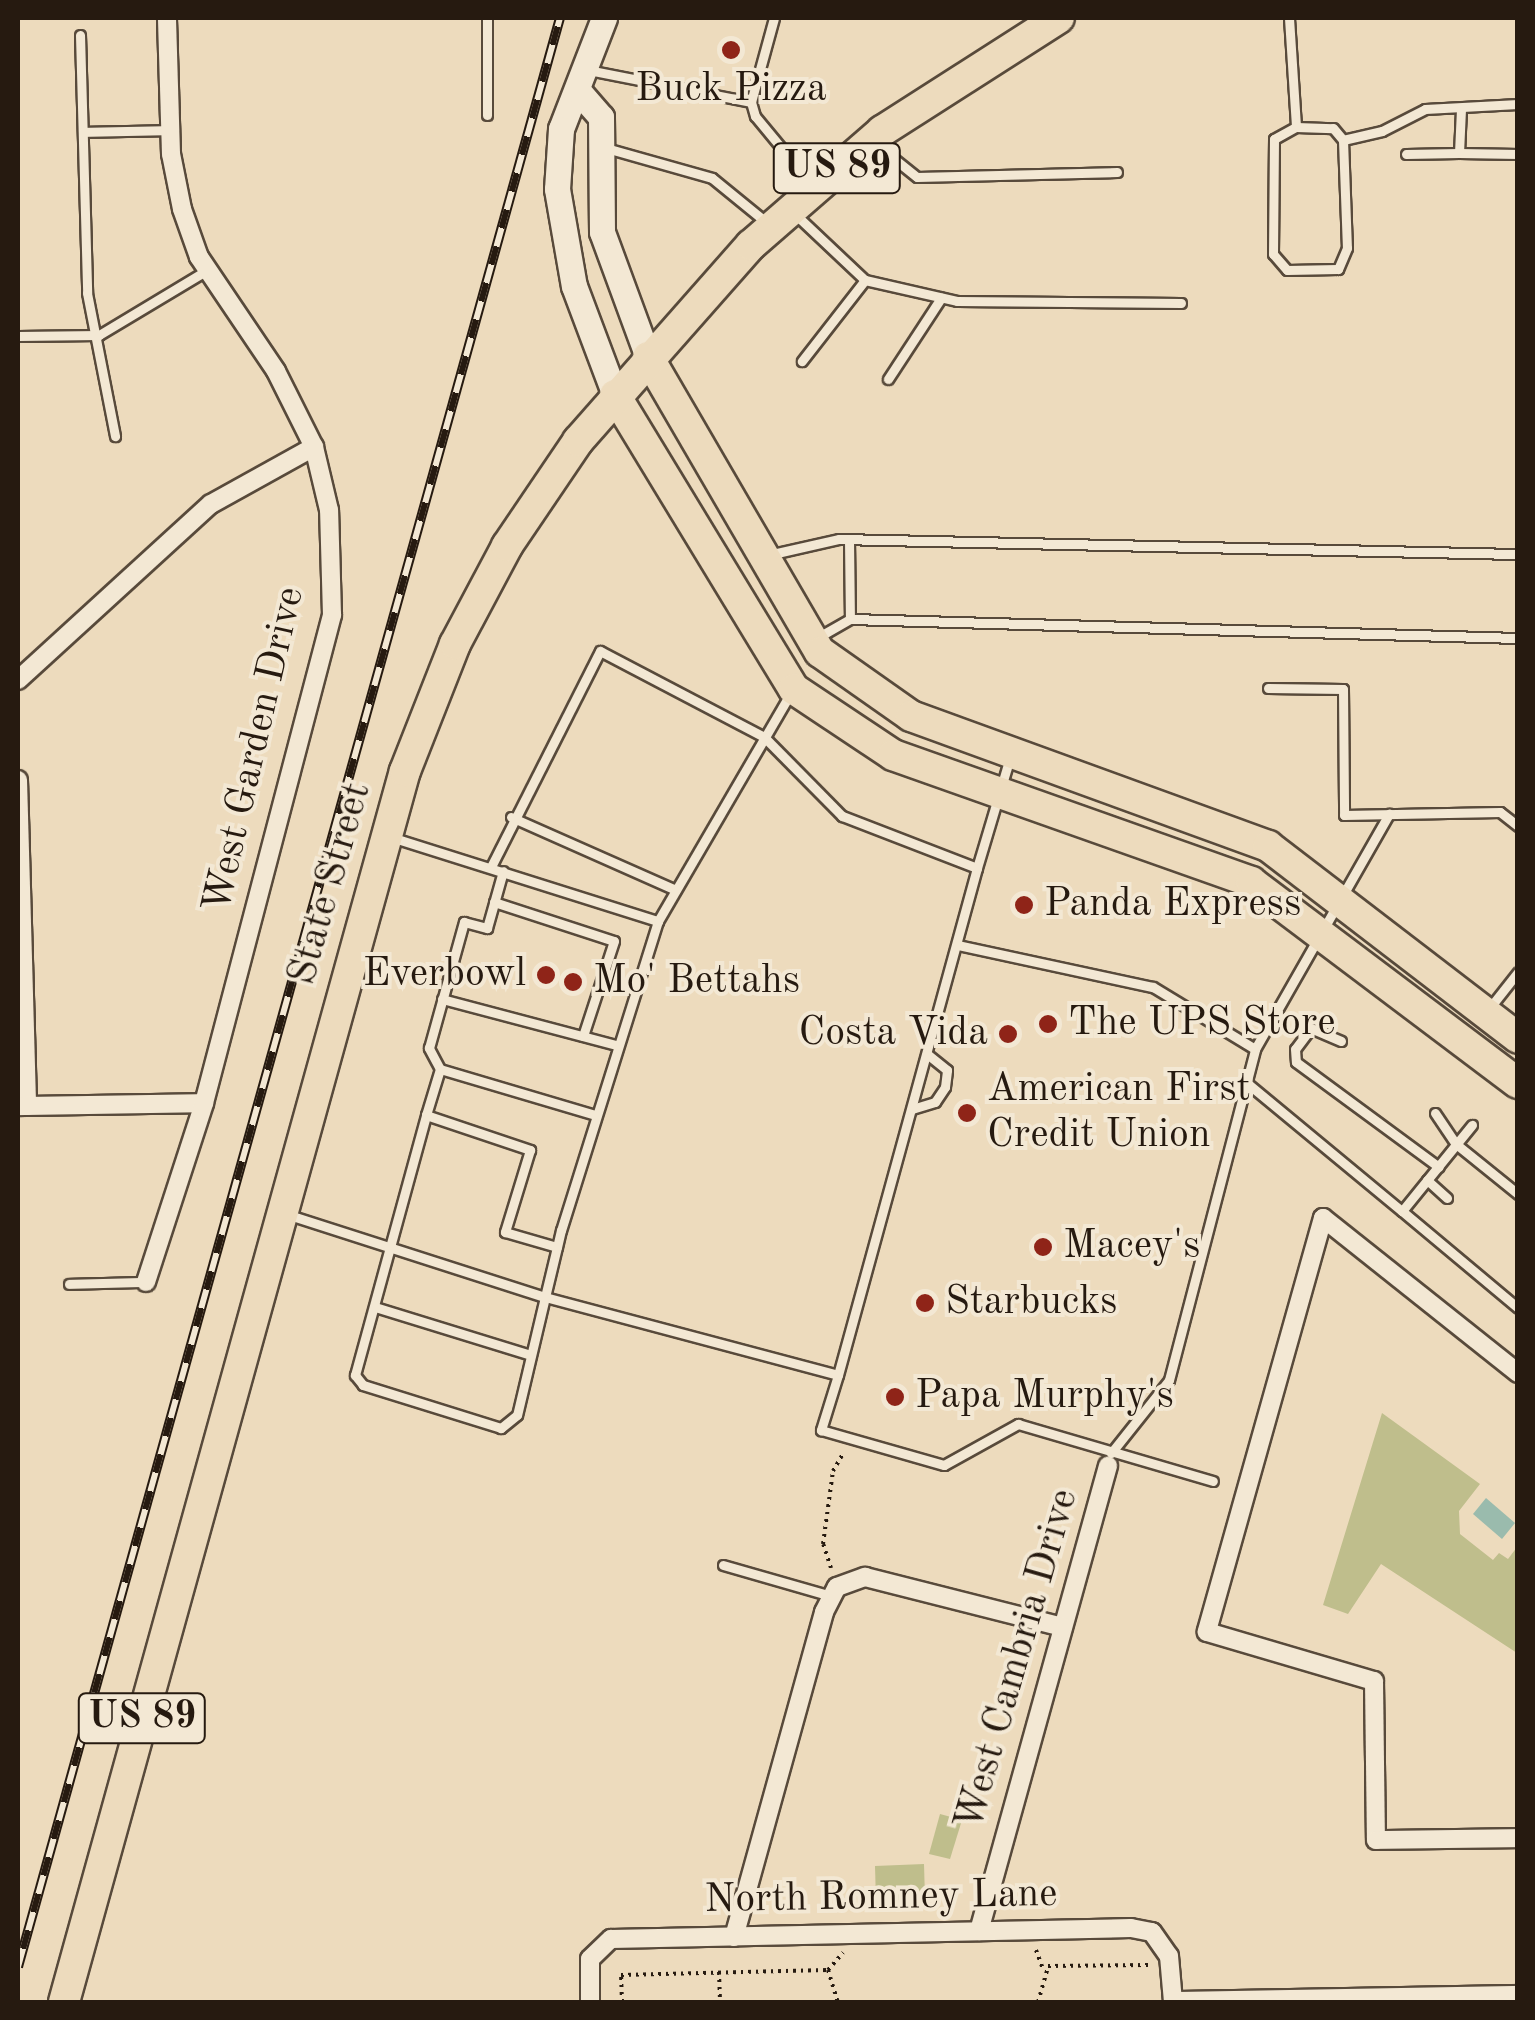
<!DOCTYPE html>
<html>
<head>
<meta charset="utf-8">
<style>
	body { margin:0 }
	#map { position:relative; width:1535px; height:2020px; overflow:hidden; background:#eddbbd; font-family:"Old Standard TT",serif }
	div>[style] { position:absolute }
	.green>* { inset:0; background:#bfbe8c }
	.water>* { inset:0; background:#9abbad }
	.path>* { height:4px; margin-top:-2px; transform-origin:0; background:repeating-linear-gradient(90deg,#261a10 0 2.5px,transparent 0 7.5px) }
	.roads { filter:drop-shadow(2px 0 #584a3b) drop-shadow(-2px 0 #584a3b) drop-shadow(0 2px #584a3b) drop-shadow(0 -2px #584a3b) }
	.service>* { height:9px; margin:-4.5px; padding:0 4.5px; transform-origin:4.5px; border-radius:4.5px; background:#f3e8d4 }
	.minor>* { height:18px; margin:-9px; padding:0 9px; transform-origin:9px; border-radius:9px; background:#f3e8d4 }
	.secondary>* { height:25px; margin:-12.5px; padding:0 12.5px; transform-origin:12.5px; border-radius:12.5px; background:#f3e8d4 }
	.primary>* { height:30px; margin:-15px; padding:0 15px; transform-origin:15px; border-radius:15px; background:#eddbbd }
	.rail>* { height:10px; margin-top:-5px; transform-origin:0; background:repeating-linear-gradient(90deg,#f3e8d4 0 19px,#261a10 0 38px); box-sizing:border-box; border-block:2px solid #261a10 }
	.dots>* { width:28px; height:28px; translate:-50% -50%; box-sizing:border-box; border:5px solid #f3e8d4; border-radius:50% }
	span { translate:-50% -50%; white-space:nowrap; text-align:center; line-height:1.15; -webkit-text-stroke:8px #f3e8d4; paint-order:stroke }
	.shield-label span { padding:2px 8px; background:#f3e8d4; border:2px solid; border-radius:8px; -webkit-text-stroke-width:0 }
	.shield-label { font-size:38px; color:#261a10; font-weight:700 }
	.poi-label { font-size:40px; color:#261a10 }
	.left { translate:0 -50%; text-align:left }
	.right { translate:-100% -50%; text-align:right }
	.street-label { font-size:40px; color:#261a10 }
	.frame { position:absolute; inset:0; border:20px solid #261a10; pointer-events:none }
</style>
</head>
<body>
<div id="map">
	<div class="green">
		<i style="clip-path:polygon(1382px 1413px,1480px 1484px,1459px 1511px,1460px 1534px,1493px 1560px,1499px 1553px,1508px 1559px,1517px 1547px,1517px 1653px,1381px 1564px,1348px 1614px,1323px 1605px)"></i>
		<i style="clip-path:polygon(940px 1814px,962px 1820px,950px 1859px,929px 1854px)"></i>
		<i style="clip-path:polygon(924px 1864px,925px 1899px,876px 1901px,875px 1866px)"></i>
	</div>
	<div class="water">
		<i style="clip-path:polygon(1486px 1498px,1515px 1523px,1502px 1539px,1473px 1514px)"></i>
	</div>
	<div class="path">
		<i style="left:831px;top:1568px;width:25px;rotate:-108deg"></i>
		<i style="left:823px;top:1544px;width:74px;rotate:-82.2deg"></i>
		<i style="left:833px;top:1471px;width:22px;rotate:-60deg"></i>
		<i style="left:1036px;top:1950px;width:20px;rotate:70deg"></i>
		<i style="left:828px;top:1970px;width:34px;rotate:73deg"></i>
		<i style="left:719px;top:1972px;width:30px;rotate:88deg"></i>
		<i style="left:622px;top:2002px;width:27px;rotate:-92deg"></i>
		<i style="left:621px;top:1975px;width:207px;rotate:-1.4deg"></i>
		<i style="left:828px;top:1970px;width:23px;rotate:-49deg"></i>
		<i style="left:1038px;top:2002px;width:37px;rotate:-74deg"></i>
		<i style="left:1048px;top:1966px;width:100px;rotate:-0.6deg"></i>
	</div>
	<div class="roads">
		<div class="service">
			<i style="left:487px;top:18px;width:97px;rotate:90deg"></i>
			<i style="left:774px;top:18px;width:87px;rotate:105.3deg"></i>
			<i style="left:751px;top:102px;width:15px;rotate:74deg"></i>
			<i style="left:755px;top:116px;width:89px;rotate:50.4deg"></i>
			<i style="left:1289px;top:18px;width:109px;rotate:86.3deg"></i>
			<i style="left:80px;top:35px;width:258px;rotate:88.4deg"></i>
			<i style="left:87px;top:293px;width:146px;rotate:78.9deg"></i>
			<i style="left:588px;top:70px;width:166px;rotate:11.1deg"></i>
			<i style="left:1296px;top:127px;width:37px;rotate:2deg"></i>
			<i style="left:1333px;top:128px;width:16px;rotate:50deg"></i>
			<i style="left:1343px;top:140px;width:108px;rotate:87.9deg"></i>
			<i style="left:1347px;top:248px;width:23px;rotate:113deg"></i>
			<i style="left:1338px;top:269px;width:51px;rotate:178.9deg"></i>
			<i style="left:1287px;top:270px;width:21px;rotate:-131deg"></i>
			<i style="left:1273px;top:254px;width:115px;rotate:-89.5deg"></i>
			<i style="left:1274px;top:139px;width:25px;rotate:-29deg"></i>
			<i style="left:83px;top:132px;width:87px;rotate:-1.3deg"></i>
			<i style="left:1343px;top:140px;width:40px;rotate:-13deg"></i>
			<i style="left:1382px;top:131px;width:48px;rotate:-27.1deg"></i>
			<i style="left:1425px;top:109px;width:93px;rotate:-3.1deg"></i>
			<i style="left:877px;top:145px;width:51px;rotate:38.7deg"></i>
			<i style="left:917px;top:177px;width:200px;rotate:-1.4deg"></i>
			<i style="left:606px;top:148px;width:110px;rotate:15.8deg"></i>
			<i style="left:712px;top:178px;width:70px;rotate:39.2deg"></i>
			<i style="left:1459px;top:153px;width:59px;rotate:1deg"></i>
			<i style="left:1406px;top:154px;width:53px;rotate:-1.1deg"></i>
			<i style="left:1459px;top:153px;width:44px;rotate:-87.4deg"></i>
			<i style="left:796px;top:215px;width:95px;rotate:43.3deg"></i>
			<i style="left:865px;top:280px;width:103px;rotate:127.9deg"></i>
			<i style="left:865px;top:280px;width:94px;rotate:12.9deg"></i>
			<i style="left:957px;top:301px;width:224px;rotate:0.5deg"></i>
			<i style="left:18px;top:336px;width:81px;rotate:-0.7deg"></i>
			<i style="left:99px;top:335px;width:126px;rotate:-31deg"></i>
			<i style="left:888px;top:379px;width:97px;rotate:-56.8deg"></i>
			<i style="left:849px;top:540px;width:79px;rotate:89.3deg"></i>
			<i style="left:768px;top:555px;width:73px;rotate:-12.7deg"></i>
			<i style="left:839px;top:539px;width:679px;rotate:1.27deg"></i>
			<i style="left:815px;top:639px;width:40px;rotate:-29.7deg"></i>
			<i style="left:850px;top:619px;width:668px;rotate:1.63deg"></i>
			<i style="left:1268px;top:688px;width:75px;rotate:0.8deg"></i>
			<i style="left:1343px;top:689px;width:126px;rotate:89.5deg"></i>
			<i style="left:1344px;top:815px;width:156px;rotate:-1.1deg"></i>
			<i style="left:1500px;top:812px;width:23px;rotate:38deg"></i>
			<i style="left:511px;top:817px;width:180px;rotate:23.9deg"></i>
			<i style="left:394px;top:838px;width:277px;rotate:17.5deg"></i>
			<i style="left:658px;top:921px;width:324px;rotate:107.4deg"></i>
			<i style="left:561px;top:1230px;width:17px;rotate:103deg"></i>
			<i style="left:557px;top:1247px;width:51px;rotate:103.5deg"></i>
			<i style="left:545px;top:1297px;width:121px;rotate:103.3deg"></i>
			<i style="left:517px;top:1415px;width:21px;rotate:141deg"></i>
			<i style="left:501px;top:1428px;width:145px;rotate:-162.7deg"></i>
			<i style="left:363px;top:1385px;width:13px;rotate:-129deg"></i>
			<i style="left:355px;top:1375px;width:270px;rotate:-74.7deg"></i>
			<i style="left:426px;top:1115px;width:110px;rotate:18.6deg"></i>
			<i style="left:530px;top:1150px;width:86px;rotate:107deg"></i>
			<i style="left:505px;top:1232px;width:54px;rotate:16.1deg"></i>
			<i style="left:977px;top:868px;width:116px;rotate:-73.4deg"></i>
			<i style="left:494px;top:902px;width:126px;rotate:18deg"></i>
			<i style="left:614px;top:941px;width:100px;rotate:108.1deg"></i>
			<i style="left:658px;top:921px;width:263px;rotate:-59.8deg"></i>
			<i style="left:958px;top:945px;width:199px;rotate:12.2deg"></i>
			<i style="left:1153px;top:987px;width:119px;rotate:31.3deg"></i>
			<i style="left:1255px;top:1049px;width:271px;rotate:-60.3deg"></i>
			<i style="left:442px;top:999px;width:180px;rotate:14.8deg"></i>
			<i style="left:1488px;top:1010px;width:48px;rotate:-51.7deg"></i>
			<i style="left:1341px;top:1041px;width:33px;rotate:-157deg"></i>
			<i style="left:1311px;top:1028px;width:26px;rotate:127deg"></i>
			<i style="left:1295px;top:1049px;width:13px;rotate:86deg"></i>
			<i style="left:1296px;top:1062px;width:177px;rotate:36.3deg"></i>
			<i style="left:440px;top:1069px;width:24px;rotate:-118deg"></i>
			<i style="left:429px;top:1048px;width:131px;rotate:-74.5deg"></i>
			<i style="left:464px;top:922px;width:24px;rotate:15deg"></i>
			<i style="left:487px;top:928px;width:59px;rotate:-74.3deg"></i>
			<i style="left:1247px;top:1083px;width:201px;rotate:39.6deg"></i>
			<i style="left:1402px;top:1211px;width:111px;rotate:-50.9deg"></i>
			<i style="left:912px;top:1109px;width:24px;rotate:-17deg"></i>
			<i style="left:935px;top:1102px;width:18px;rotate:-56deg"></i>
			<i style="left:945px;top:1087px;width:17px;rotate:-83deg"></i>
			<i style="left:947px;top:1070px;width:26px;rotate:-141deg"></i>
			<i style="left:1435px;top:1113px;width:37px;rotate:56deg"></i>
			<i style="left:1456px;top:1144px;width:80px;rotate:38.9deg"></i>
			<i style="left:426px;top:1115px;width:48px;rotate:-73.1deg"></i>
			<i style="left:440px;top:1069px;width:162px;rotate:16.5deg"></i>
			<i style="left:1427px;top:1180px;width:27px;rotate:42deg"></i>
			<i style="left:1402px;top:1211px;width:151px;rotate:39.9deg"></i>
			<i style="left:286px;top:1214px;width:272px;rotate:17.8deg"></i>
			<i style="left:545px;top:1297px;width:303px;rotate:14.9deg"></i>
			<i style="left:838px;top:1375px;width:526px;rotate:-74.67deg"></i>
			<i style="left:977px;top:868px;width:145px;rotate:-158.9deg"></i>
			<i style="left:842px;top:816px;width:111px;rotate:-134.6deg"></i>
			<i style="left:764px;top:737px;width:185px;rotate:-152.3deg"></i>
			<i style="left:600px;top:651px;width:242px;rotate:116.8deg"></i>
			<i style="left:69px;top:1284px;width:77px;rotate:-1.5deg"></i>
			<i style="left:375px;top:1307px;width:163px;rotate:17.1deg"></i>
			<i style="left:838px;top:1375px;width:58px;rotate:107.2deg"></i>
			<i style="left:821px;top:1430px;width:128px;rotate:15.9deg"></i>
			<i style="left:944px;top:1465px;width:85px;rotate:-29deg"></i>
			<i style="left:1018px;top:1424px;width:203px;rotate:16.3deg"></i>
			<i style="left:1111px;top:1453px;width:93px;rotate:-51.5deg"></i>
			<i style="left:1169px;top:1380px;width:342px;rotate:-75.4deg"></i>
			<i style="left:723px;top:1565px;width:112px;rotate:16deg"></i>
		</div>
		<div class="minor">
			<i style="left:18px;top:680px;width:261px;rotate:-42.4deg"></i>
			<i style="left:211px;top:504px;width:118px;rotate:-29deg"></i>
			<i style="left:18px;top:780px;width:326px;rotate:88.4deg"></i>
			<i style="left:19px;top:1106px;width:185px;rotate:-0.9deg"></i>
			<i style="left:146px;top:1282px;width:188px;rotate:-72deg"></i>
			<i style="left:204px;top:1103px;width:505px;rotate:-75.3deg"></i>
			<i style="left:332px;top:615px;width:105px;rotate:-91.6deg"></i>
			<i style="left:329px;top:510px;width:65px;rotate:-103.4deg"></i>
			<i style="left:314px;top:447px;width:85px;rotate:-116.6deg"></i>
			<i style="left:276px;top:371px;width:138px;rotate:-124deg"></i>
			<i style="left:199px;top:257px;width:51px;rotate:-109.5deg"></i>
			<i style="left:182px;top:209px;width:56px;rotate:-101.3deg"></i>
			<i style="left:171px;top:154px;width:136px;rotate:-91.7deg"></i>
			<i style="left:1518px;top:1373px;width:249px;rotate:-141.5deg"></i>
			<i style="left:1323px;top:1218px;width:430px;rotate:105.7deg"></i>
			<i style="left:1207px;top:1632px;width:174px;rotate:16.4deg"></i>
			<i style="left:1374px;top:1681px;width:159px;rotate:89.3deg"></i>
			<i style="left:1376px;top:1840px;width:142px;rotate:-0.8deg"></i>
			<i style="left:979px;top:1931px;width:483px;rotate:-74.5deg"></i>
			<i style="left:734px;top:1937px;width:337px;rotate:-74.5deg"></i>
			<i style="left:824px;top:1612px;width:28px;rotate:-63deg"></i>
			<i style="left:837px;top:1587px;width:30px;rotate:-20deg"></i>
			<i style="left:865px;top:1577px;width:204px;rotate:14.2deg"></i>
			<i style="left:1173px;top:2001px;width:345px;rotate:-1deg"></i>
			<i style="left:590px;top:2002px;width:43px;rotate:-90deg"></i>
			<i style="left:590px;top:1959px;width:29px;rotate:-44deg"></i>
			<i style="left:611px;top:1939px;width:520px;rotate:-1.21deg"></i>
			<i style="left:1131px;top:1928px;width:21px;rotate:11deg"></i>
			<i style="left:1152px;top:1932px;width:29px;rotate:55deg"></i>
			<i style="left:1169px;top:1956px;width:46px;rotate:85deg"></i>
		</div>
		<div class="secondary">
			<i style="left:604px;top:18px;width:119px;rotate:111.2deg"></i>
			<i style="left:561px;top:129px;width:60px;rotate:93.8deg"></i>
			<i style="left:557px;top:189px;width:98px;rotate:80.1deg"></i>
			<i style="left:574px;top:286px;width:116px;rotate:69.4deg"></i>
			<i style="left:580px;top:93px;width:32px;rotate:49deg"></i>
			<i style="left:601px;top:117px;width:115px;rotate:89.5deg"></i>
			<i style="left:602px;top:232px;width:133px;rotate:69.8deg"></i>
		</div>
		<div class="primary">
			<i style="left:648px;top:357px;width:341px;rotate:59.8deg"></i>
			<i style="left:820px;top:652px;width:111px;rotate:35.1deg"></i>
			<i style="left:911px;top:716px;width:380px;rotate:20deg"></i>
			<i style="left:1268px;top:846px;width:315px;rotate:37.5deg"></i>
			<i style="left:615px;top:395px;width:344px;rotate:58.7deg"></i>
			<i style="left:794px;top:689px;width:119px;rotate:33.7deg"></i>
			<i style="left:893px;top:755px;width:380px;rotate:19.5deg"></i>
			<i style="left:1251px;top:882px;width:334px;rotate:37deg"></i>
			<i style="left:64px;top:2002px;width:1277px;rotate:-74.52deg"></i>
			<i style="left:405px;top:771px;width:136px;rotate:-68.5deg"></i>
			<i style="left:455px;top:644px;width:111px;rotate:-62deg"></i>
			<i style="left:507px;top:546px;width:127px;rotate:-55.9deg"></i>
			<i style="left:578px;top:441px;width:261px;rotate:-48.6deg"></i>
			<i style="left:751px;top:245px;width:174px;rotate:-41deg"></i>
			<i style="left:882px;top:131px;width:210px;rotate:-32.6deg"></i>
		</div>
	</div>
	<div class="rail">
		<i style="left:18px;top:1967px;width:2023px;rotate:-74.46deg"></i>
	</div>
	<div class="dots">
		<i style="left:731px;top:50px;background:#8f2418"></i>
		<i style="left:1024px;top:905px;background:#8f2418"></i>
		<i style="left:546px;top:975px;background:#8f2418"></i>
		<i style="left:573px;top:982px;background:#8f2418"></i>
		<i style="left:1048px;top:1024px;background:#8f2418"></i>
		<i style="left:1008px;top:1034px;background:#8f2418"></i>
		<i style="left:967px;top:1113px;background:#8f2418"></i>
		<i style="left:1043px;top:1247px;background:#8f2418"></i>
		<i style="left:925px;top:1303px;background:#8f2418"></i>
		<i style="left:895px;top:1397px;background:#8f2418"></i>
	</div>
	<div class="shield-label">
		<span style="left:837px;top:168px">US 89</span>
		<span style="left:142px;top:1718px">US 89</span>
	</div>
	<div class="poi-label">
		<span style="left:731px;top:90px">Buck Pizza</span>
		<span class="left" style="left:1044px;top:905px">Panda Express</span>
		<span class="right" style="left:526px;top:975px">Everbowl</span>
		<span class="left" style="left:593px;top:982px">Mo' Bettahs</span>
		<span class="left" style="left:1068px;top:1024px">The UPS Store</span>
		<span class="right" style="left:988px;top:1034px">Costa Vida</span>
		<span class="left" style="left:987px;top:1113px">American First<br>Credit Union</span>
		<span class="left" style="left:1063px;top:1247px">Macey's</span>
		<span class="left" style="left:945px;top:1303px">Starbucks</span>
		<span class="left" style="left:915px;top:1397px">Papa Murphy's</span>
	</div>
	<div class="street-label">
		<span style="left:255px;top:750px;rotate:-77deg">West Garden Drive</span>
		<span style="left:331px;top:884px;rotate:-74deg">State Street</span>
		<span style="left:1018px;top:1660px;rotate:-74deg">West Cambria Drive</span>
		<span style="left:881px;top:1898px;rotate:-1deg">North Romney Lane</span>
	</div>
	<div class="frame"></div>
</div>
</body>
</html>
